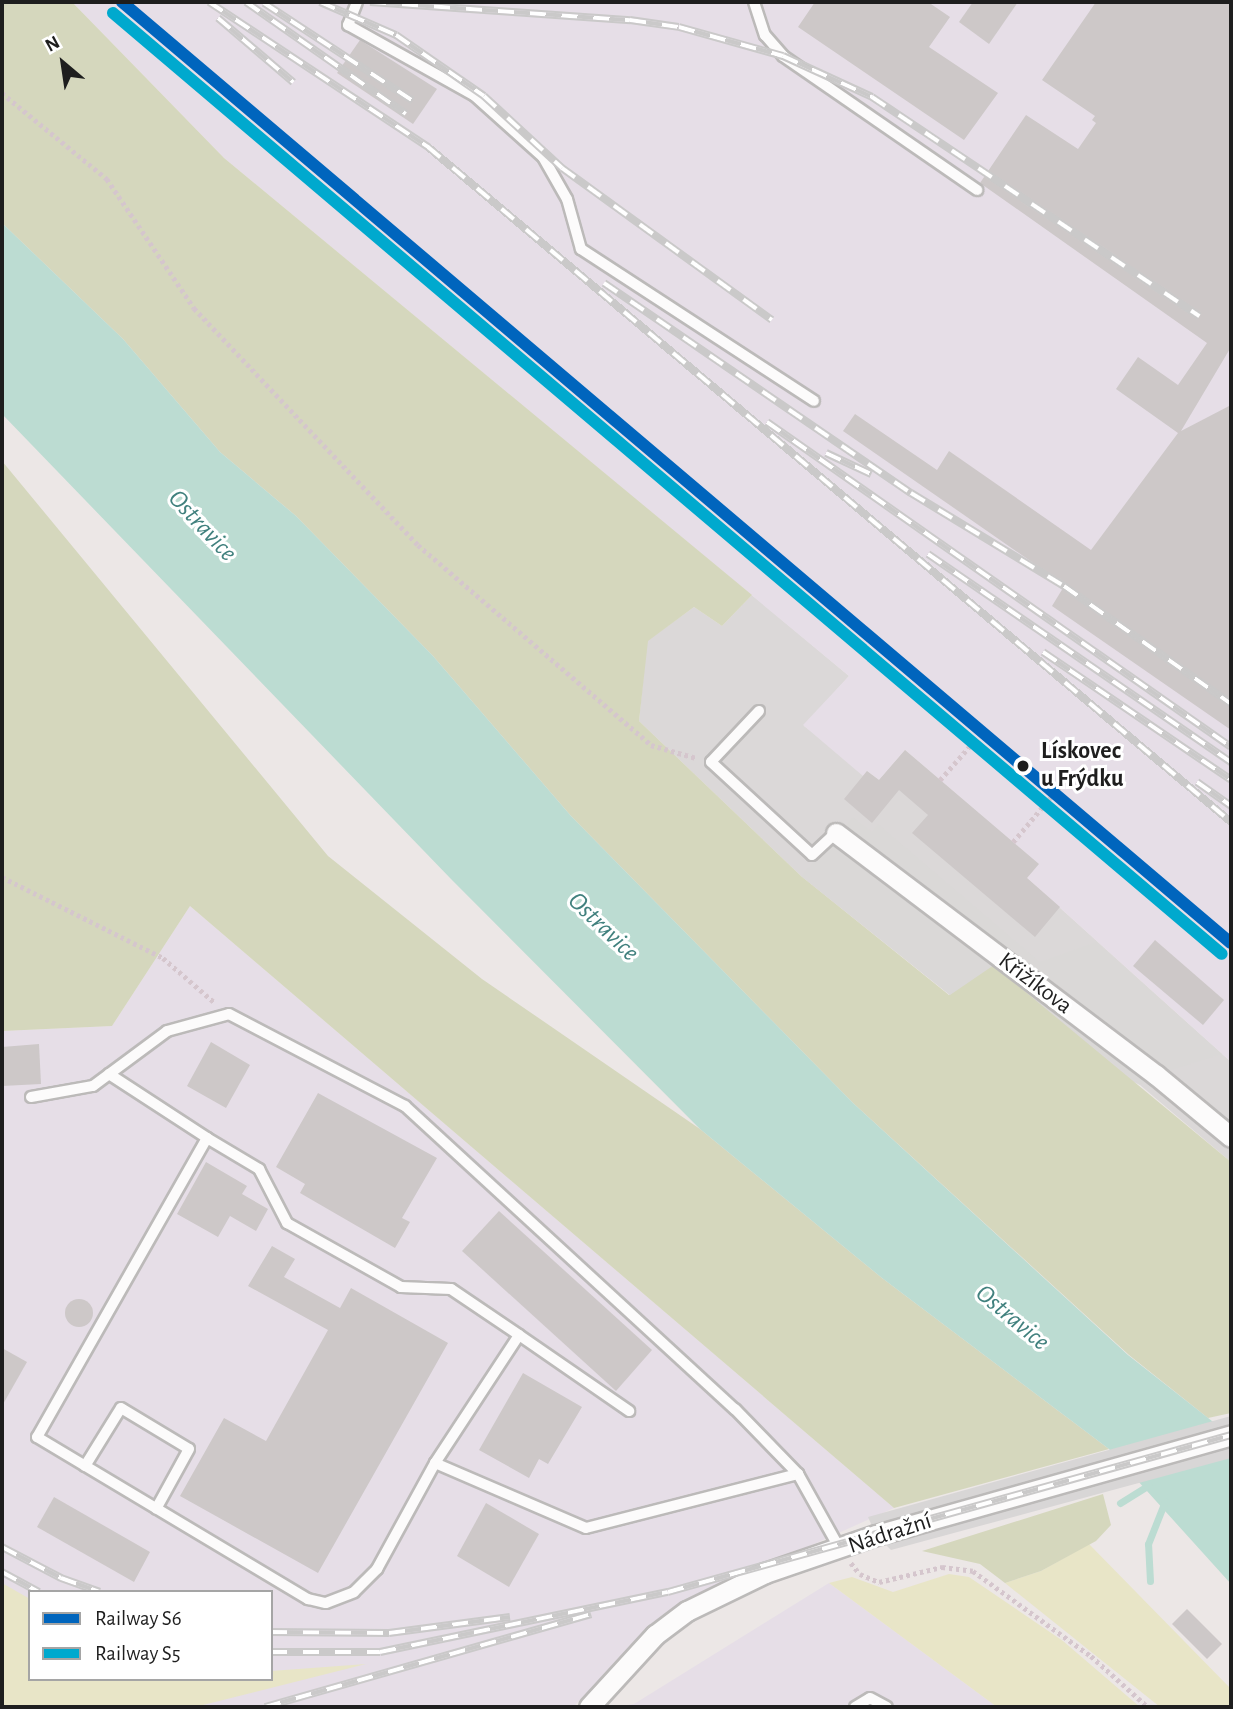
<!DOCTYPE html>
<html>
<head>
<meta charset="utf-8">
<style>
	body { margin:0 }
	#map { position:relative; width:1233px; height:1709px; overflow:hidden; background:#ece7e6; font-family:"Alegreya Sans",sans-serif }
	div>[style] { position:absolute }
	.residential>* { inset:0; background:#dbd8d8 }
	.industrial>* { inset:0; background:#e6dee7 }
	.grass>* { inset:0; background:#e8e5c7 }
	.forest>* { inset:0; background:#d5d7bd }
	.parking>* { inset:0; background:#dad8d7 }
	.water>* { inset:0; background:#bcdcd2 }
	.pier>* { inset:0; background:#d8d6d6 }
	.stream>* { height:7px; margin:-3.5px; padding:0 3.5px; transform-origin:3.5px; border-radius:3.5px; background:#bcdcd2 }
	.building>* { inset:0; background:#cdc8c8 }
	.round { border-radius:50% }
	.path>* { height:4.5px; margin-top:-2.25px; transform-origin:0; background:repeating-linear-gradient(90deg,#d5c6cd 0 3.5px,transparent 0 7px) }
	.roads { filter:drop-shadow(2px 0 #bcbab9) drop-shadow(-2px 0 #bcbab9) drop-shadow(0 2px #bcbab9) drop-shadow(0 -2px #bcbab9) }
	.service>* { height:10px; margin:-5px; padding:0 5px; transform-origin:5px; border-radius:5px; background:#fcfbfb }
	.minor>* { height:19px; margin:-9.5px; padding:0 9.5px; transform-origin:9.5px; border-radius:9.5px; background:#fcfbfb }
	.rail>* { height:8px; margin-top:-4px; transform-origin:0; background:repeating-linear-gradient(90deg,#fff 0 16px,#cac9c9 0 32px); box-sizing:border-box; border-block:2px solid #cac9c9 }
	.rail-1>* { height:12px; margin:-6px; padding:0 6px; transform-origin:6px; border-radius:6px; background:#0065bd }
	.rail-2>* { height:12px; margin:-6px; padding:0 6px; transform-origin:6px; border-radius:6px; background:#00a9ce }
	.dots>* { width:19px; height:19px; translate:-50% -50%; box-sizing:border-box; border:4px solid #fff; border-radius:50% }
	span { translate:-50% -50%; white-space:nowrap; text-align:center; line-height:1.15; -webkit-text-stroke:6px #fff; paint-order:stroke }
	.stop-label { font-size:24px; color:#1e1e1e; font-weight:700 }
	.left { translate:0 -50%; text-align:left }
	.street-label { font-size:24px; color:#1e1e1e }
	.water-label { font-size:26px; color:#41817e; font-style:italic }
	.frame { position:absolute; inset:0; border:4px solid #1e1e1e; pointer-events:none }
	.legend { position:absolute; left:28px; top:1590px; width:245px; height:91px; box-sizing:border-box; background:#fff; border:2px solid #a5a5a5; margin:0; padding:9px 12px; list-style:none; font-size:21px; color:#1e1e1e }
	.legend li { display:flex; align-items:center; gap:14px; height:35px }
	.legend b { width:35px; border:2px solid #a5a5a5 }
	.north { position:absolute; left:28px; top:28px; width:70px; height:70px; -webkit-text-stroke:5px #fff; paint-order:stroke; rotate:331deg; font-size:19px; font-weight:700; line-height:28px; text-align:center; color:#1e1e1e }
	.north::after { content:''; display:block; margin:auto; width:24px; height:32px; background:#1e1e1e; clip-path:polygon(50% 0,100% 100%,50% 72%,0 100%) }
</style>
</head>
<body>
<div id="map">
	<div class="residential">
		<i style="clip-path:polygon(752px 595px,849px 676px,804px 726px,879px 780px,905px 750px,1039px 864px,1027px 878px,1231px 1062px,1231px 1162px,1140px 1085px,950px 995px,801px 876px,639px 721px,647px 641px,694px 607px,722px 626px)"></i>
	</div>
	<div class="industrial">
		<i style="clip-path:polygon(72px 2px,1231px 2px,1231px 1062px,1027px 878px,1038px 864px,905px 750px,879px 780px,867px 771px,863px 776px,803px 725px,849px 676px,224px 158px)"></i>
		<i style="clip-path:polygon(evenodd,190px 906px,894px 1508px,672px 1608px,573px 1707px,2px 1707px,2px 1031px,112px 1026px,190px 906px,30px 1592px,271px 1592px,271px 1679px,30px 1679px,30px 1592px)"></i>
		<i style="clip-path:polygon(829px 1583px,997px 1707px,612px 1707px,634px 1704px)"></i>
	</div>
	<div class="grass">
		<i style="clip-path:polygon(1089px 1544px,1231px 1689px,1231px 1707px,1160px 1707px,1005px 1583px,1041px 1571px)"></i>
		<i style="clip-path:polygon(949px 1574px,969px 1577px,1063px 1641px,1140px 1707px,997px 1707px,829px 1583px,852px 1577px,893px 1592px)"></i>
		<i style="clip-path:polygon(2px 1583px,30px 1599px,30px 1679px,271px 1679px,271px 1671px,366px 1664px,195px 1707px,2px 1707px)"></i>
	</div>
	<div class="forest">
		<i style="clip-path:polygon(2px 2px,72px 2px,224px 158px,752px 595px,722px 626px,694px 607px,648px 641px,639px 721px,801px 876px,949px 995px,993px 965px,1231px 1162px,1231px 1413px,1208px 1418px,1129px 1355px,853px 1103px,571px 816px,433px 656px,296px 516px,220px 452px,123px 339px,2px 223px)"></i>
		<i style="clip-path:polygon(2px 461px,328px 856px,482px 979px,700px 1129px,882px 1278px,1109px 1449px,894px 1508px,190px 906px,112px 1026px,2px 1031px)"></i>
		<i style="clip-path:polygon(1103px 1494px,1111px 1525px,1096px 1541px,1041px 1571px,1005px 1583px,980px 1564px,922px 1551px)"></i>
	</div>
	<div class="parking">
		<i style="clip-path:polygon(853px 817px,872px 832px,878px 824px,1040px 962px,1096px 942px,1222px 1054px,1156px 1075px,1140px 1085px,994px 965px,950px 995px,801px 876px)"></i>
	</div>
	<div class="water">
		<i style="clip-path:polygon(2px 223px,123px 339px,220px 452px,296px 516px,433px 656px,571px 816px,853px 1103px,1128px 1355px,1231px 1436px,1231px 1584px,1109px 1449px,882px 1278px,700px 1129px,451px 879px,2px 414px)"></i>
	</div>
	<div class="pier">
		<i style="clip-path:polygon(1231px 1416px,1231px 1458px,891px 1550px,876px 1535px,868px 1517px)"></i>
	</div>
	<div class="stream">
		<i style="left:1120px;top:1503px;width:34px;rotate:-32deg"></i>
		<i style="left:1150px;top:1581px;width:37px;rotate:-93deg"></i>
		<i style="left:1148px;top:1544px;width:46px;rotate:-68.4deg"></i>
	</div>
	<div class="building">
		<i style="clip-path:polygon(815px 2px,928px 2px,950px 17px,929px 47px,998px 93px,964px 140px,798px 27px)"></i>
		<i style="clip-path:polygon(973px 2px,1018px 2px,989px 44px,959px 22px)"></i>
		<i style="clip-path:polygon(1096px 2px,1231px 2px,1231px 347px,1181px 431px,1231px 405px,1231px 730px,1052px 606px,1063px 588px,1039px 567px,843px 431px,855px 414px,937px 470px,949px 451px,1091px 550px,1178px 433px,1116px 389px,1138px 357px,1178px 385px,1207px 343px,980px 183px,1026px 115px,1078px 149px,1096px 123px,1092px 120px,1095px 116px,1042px 80px)"></i>
		<i style="clip-path:polygon(360px 40px,437px 89px,413px 124px,337px 73px)"></i>
		<i style="clip-path:polygon(905px 750px,1039px 864px,1027px 878px,1060px 907px,1035px 937px,912px 833px,928px 815px,899px 790px,872px 823px,844px 799px,867px 771px,879px 780px)"></i>
		<i style="clip-path:polygon(1155px 940px,1224px 1000px,1203px 1025px,1133px 966px)"></i>
		<i style="clip-path:polygon(211px 1042px,250px 1065px,226px 1108px,187px 1086px)"></i>
		<i style="clip-path:polygon(39px 1044px,41px 1084px,2px 1086px,2px 1047px)"></i>
		<i style="clip-path:polygon(318px 1093px,437px 1158px,402px 1218px,410px 1222px,395px 1248px,300px 1193px,305px 1184px,276px 1167px)"></i>
		<i style="clip-path:polygon(206px 1162px,247px 1186px,242px 1194px,268px 1209px,256px 1231px,230px 1216px,218px 1237px,177px 1214px)"></i>
		<i style="clip-path:polygon(499px 1211px,652px 1350px,616px 1391px,462px 1251px)"></i>
		<i style="clip-path:polygon(272px 1246px,295px 1259px,284px 1277px,340px 1308px,351px 1288px,448px 1343px,318px 1573px,180px 1496px,224px 1418px,266px 1441px,328px 1330px,248px 1286px)"></i>
		<i class="round" style="left:65px;top:1299px;width:28px;height:28px"></i>
		<i style="clip-path:polygon(2px 1348px,27px 1362px,2px 1406px)"></i>
		<i style="clip-path:polygon(523px 1373px,582px 1407px,548px 1464px,539px 1459px,529px 1478px,479px 1450px)"></i>
		<i style="clip-path:polygon(54px 1497px,150px 1552px,134px 1582px,37px 1527px)"></i>
		<i style="clip-path:polygon(486px 1503px,539px 1534px,509px 1587px,457px 1556px)"></i>
		<i style="clip-path:polygon(1187px 1609px,1222px 1644px,1207px 1659px,1172px 1624px)"></i>
	</div>
	<div class="path">
		<i style="left:2px;top:93px;width:136px;rotate:39.3deg"></i>
		<i style="left:107px;top:179px;width:156px;rotate:56deg"></i>
		<i style="left:194px;top:308px;width:326px;rotate:46.6deg"></i>
		<i style="left:418px;top:545px;width:307px;rotate:40.6deg"></i>
		<i style="left:651px;top:745px;width:47px;rotate:16.1deg"></i>
		<i style="left:940px;top:780px;width:55px;rotate:-48.7deg"></i>
		<i style="left:1013px;top:842px;width:73px;rotate:-50deg"></i>
		<i style="left:2px;top:877px;width:180px;rotate:26.7deg"></i>
		<i style="left:163px;top:958px;width:67px;rotate:40.8deg"></i>
		<i style="left:851px;top:1563px;width:14px;rotate:51deg"></i>
		<i style="left:860px;top:1574px;width:21px;rotate:23deg"></i>
		<i style="left:879px;top:1582px;width:65px;rotate:-13.4deg"></i>
		<i style="left:942px;top:1567px;width:31px;rotate:7deg"></i>
		<i style="left:973px;top:1571px;width:145px;rotate:35.8deg"></i>
		<i style="left:1091px;top:1656px;width:76px;rotate:41.8deg"></i>
	</div>
	<div class="roads">
		<div class="service">
			<i style="left:357px;top:2px;width:25px;rotate:111deg"></i>
			<i style="left:348px;top:25px;width:145px;rotate:29.2deg"></i>
			<i style="left:475px;top:96px;width:91px;rotate:41.9deg"></i>
			<i style="left:543px;top:157px;width:48px;rotate:60.3deg"></i>
			<i style="left:567px;top:199px;width:52px;rotate:74.4deg"></i>
			<i style="left:581px;top:249px;width:278px;rotate:33.1deg"></i>
			<i style="left:754px;top:2px;width:35px;rotate:72deg"></i>
			<i style="left:765px;top:35px;width:28px;rotate:49deg"></i>
			<i style="left:783px;top:56px;width:236px;rotate:34.6deg"></i>
			<i style="left:759px;top:711px;width:70px;rotate:133.3deg"></i>
			<i style="left:711px;top:762px;width:137px;rotate:42.6deg"></i>
			<i style="left:812px;top:855px;width:33px;rotate:-43deg"></i>
			<i style="left:109px;top:1074px;width:117px;rotate:33.1deg"></i>
			<i style="left:207px;top:1138px;width:344px;rotate:119.6deg"></i>
			<i style="left:37px;top:1437px;width:316px;rotate:30.9deg"></i>
			<i style="left:308px;top:1599px;width:18px;rotate:13deg"></i>
			<i style="left:326px;top:1603px;width:30px;rotate:-21deg"></i>
			<i style="left:354px;top:1592px;width:33px;rotate:-45deg"></i>
			<i style="left:377px;top:1569px;width:121px;rotate:-61.3deg"></i>
			<i style="left:435px;top:1463px;width:164px;rotate:23.3deg"></i>
			<i style="left:586px;top:1528px;width:219px;rotate:-14.3deg"></i>
			<i style="left:31px;top:1097px;width:63px;rotate:-10.1deg"></i>
			<i style="left:93px;top:1086px;width:92px;rotate:-36.6deg"></i>
			<i style="left:167px;top:1031px;width:64px;rotate:-15.3deg"></i>
			<i style="left:229px;top:1014px;width:199px;rotate:27.6deg"></i>
			<i style="left:405px;top:1106px;width:448px;rotate:42.6deg"></i>
			<i style="left:735px;top:1409px;width:91px;rotate:45.9deg"></i>
			<i style="left:798px;top:1474px;width:86px;rotate:60.8deg"></i>
			<i style="left:207px;top:1138px;width:61px;rotate:30.8deg"></i>
			<i style="left:259px;top:1169px;width:61px;rotate:62.6deg"></i>
			<i style="left:287px;top:1223px;width:131px;rotate:29.3deg"></i>
			<i style="left:401px;top:1287px;width:50px;rotate:2.3deg"></i>
			<i style="left:451px;top:1289px;width:82px;rotate:34.1deg"></i>
			<i style="left:435px;top:1463px;width:153px;rotate:-56.7deg"></i>
			<i style="left:519px;top:1335px;width:134px;rotate:34.6deg"></i>
			<i style="left:85px;top:1466px;width:68px;rotate:-58.2deg"></i>
			<i style="left:121px;top:1408px;width:79px;rotate:31.1deg"></i>
			<i style="left:189px;top:1449px;width:68px;rotate:118.8deg"></i>
			<i style="left:855px;top:1707px;width:17px;rotate:-31deg"></i>
			<i style="left:870px;top:1698px;width:19px;rotate:28deg"></i>
		</div>
		<div class="minor">
			<i style="left:836px;top:833px;width:401px;rotate:37.1deg"></i>
			<i style="left:1156px;top:1075px;width:97px;rotate:39.6deg"></i>
			<i style="left:589px;top:1707px;width:98px;rotate:-47.5deg"></i>
			<i style="left:655px;top:1635px;width:40px;rotate:-37deg"></i>
			<i style="left:687px;top:1611px;width:87px;rotate:-26deg"></i>
			<i style="left:765px;top:1573px;width:117px;rotate:-18.9deg"></i>
			<i style="left:876px;top:1535px;width:369px;rotate:-15.7deg"></i>
		</div>
	</div>
	<div class="rail">
		<i style="left:209px;top:2px;width:263px;rotate:33.5deg"></i>
		<i style="left:428px;top:147px;width:1049px;rotate:40.05deg"></i>
		<i style="left:246px;top:2px;width:195px;rotate:35deg"></i>
		<i style="left:320px;top:2px;width:83px;rotate:23.5deg"></i>
		<i style="left:396px;top:35px;width:107px;rotate:34.7deg"></i>
		<i style="left:484px;top:96px;width:106px;rotate:42.7deg"></i>
		<i style="left:562px;top:168px;width:259px;rotate:35.9deg"></i>
		<i style="left:370px;top:2px;width:261px;rotate:4deg"></i>
		<i style="left:630px;top:20px;width:49px;rotate:8.1deg"></i>
		<i style="left:679px;top:27px;width:108px;rotate:15.6deg"></i>
		<i style="left:783px;top:56px;width:98px;rotate:24.7deg"></i>
		<i style="left:872px;top:97px;width:394px;rotate:33.8deg"></i>
		<i style="left:264px;top:3px;width:178px;rotate:33.3deg"></i>
		<i style="left:218px;top:18px;width:99px;rotate:40.5deg"></i>
		<i style="left:604px;top:283px;width:372px;rotate:34.4deg"></i>
		<i style="left:911px;top:493px;width:179px;rotate:31.3deg"></i>
		<i style="left:1064px;top:586px;width:204px;rotate:35.2deg"></i>
		<i style="left:767px;top:422px;width:566px;rotate:35.01deg"></i>
		<i style="left:826px;top:453px;width:50px;rotate:25deg"></i>
		<i style="left:928px;top:554px;width:368px;rotate:34.5deg"></i>
		<i style="left:1043px;top:652px;width:227px;rotate:34.2deg"></i>
		<i style="left:1197px;top:782px;width:42px;rotate:35.2deg"></i>
		<i style="left:2px;top:1547px;width:67px;rotate:27.7deg"></i>
		<i style="left:61px;top:1578px;width:41px;rotate:19.7deg"></i>
		<i style="left:2px;top:1572px;width:42px;rotate:28.4deg"></i>
		<i style="left:271px;top:1632px;width:118px;rotate:0.5deg"></i>
		<i style="left:389px;top:1633px;width:122px;rotate:-7.5deg"></i>
		<i style="left:271px;top:1652px;width:109px"></i>
		<i style="left:380px;top:1652px;width:294px;rotate:-11.8deg"></i>
		<i style="left:668px;top:1592px;width:584px;rotate:-15.58deg"></i>
		<i style="left:265px;top:1707px;width:339px;rotate:-15.9deg"></i>
	</div>
	<div class="rail-1">
		<i style="left:122px;top:2px;width:1454px;rotate:40.32deg"></i>
	</div>
	<div class="rail-2">
		<i style="left:113px;top:13px;width:1454px;rotate:40.32deg"></i>
	</div>
	<div class="dots">
		<i style="left:1023px;top:766px;background:#1e1e1e"></i>
	</div>
	<div class="stop-label">
		<span class="left" style="left:1041px;top:766px">Lískovec<br>u Frýdku</span>
	</div>
	<div class="street-label">
		<span style="left:1035px;top:984px;rotate:37deg">Křižíkova</span>
		<span style="left:890px;top:1534px;rotate:-18deg">Nádražní</span>
	</div>
	<div class="water-label">
		<span style="left:202px;top:526px;rotate:47deg">Ostravice</span>
		<span style="left:603px;top:927px;rotate:44deg">Ostravice</span>
		<span style="left:1012px;top:1318px;rotate:40deg">Ostravice</span>
	</div>
	<div class="frame"></div>
	<ul class="legend">
	<li><b style="height:9px;background:#0065bd"></b>Railway S6</li>
	<li><b style="height:9px;background:#00a9ce"></b>Railway S5</li>
	</ul>
	<div class="north">N</div>
</div>
</body>
</html>
